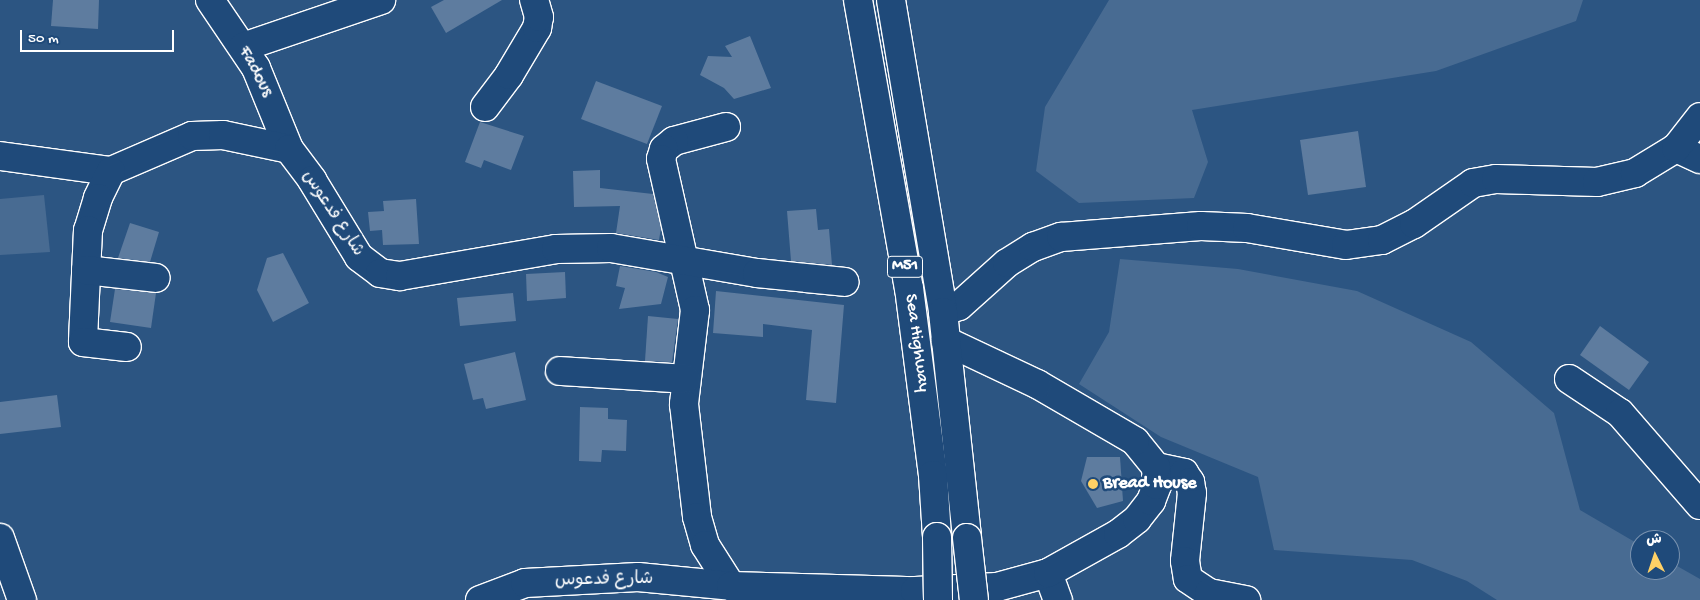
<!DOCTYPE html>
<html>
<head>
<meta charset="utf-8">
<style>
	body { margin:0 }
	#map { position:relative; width:1700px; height:600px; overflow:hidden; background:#2c5582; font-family:"Gochi Hand","Playpen Sans Arabic",sans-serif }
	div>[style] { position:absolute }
	.green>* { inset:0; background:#486b92 }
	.building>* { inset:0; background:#5e7c9f }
	.roads { filter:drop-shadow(1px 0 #fff) drop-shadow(-1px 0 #fff) drop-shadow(0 1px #fff) drop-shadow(0 -1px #fff) }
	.minor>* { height:28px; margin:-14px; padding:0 14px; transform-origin:14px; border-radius:14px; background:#1f4a7a }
	.major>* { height:28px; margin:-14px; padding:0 14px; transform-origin:14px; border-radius:14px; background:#1f4a7a }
	.highway>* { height:28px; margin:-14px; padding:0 14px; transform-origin:14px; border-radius:14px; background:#1f4a7a }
	.bridges { filter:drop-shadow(1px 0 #fff) drop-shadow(-1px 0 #fff) drop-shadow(0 1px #fff) drop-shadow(0 -1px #fff) }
	.highway-bridge>* { height:28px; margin:-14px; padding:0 14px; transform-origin:14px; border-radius:14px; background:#1f4a7a }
	.dots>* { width:14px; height:14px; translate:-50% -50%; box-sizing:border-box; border:2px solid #1f4a7a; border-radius:50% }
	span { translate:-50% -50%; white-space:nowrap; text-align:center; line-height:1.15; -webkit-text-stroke:5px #1f4a7a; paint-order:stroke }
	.shield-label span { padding:1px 4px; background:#1f4a7a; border:1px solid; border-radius:4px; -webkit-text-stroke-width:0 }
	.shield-label { font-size:16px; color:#fff; font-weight:700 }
	.street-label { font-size:18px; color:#fff }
	.poi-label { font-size:18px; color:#fff; font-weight:700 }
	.left { translate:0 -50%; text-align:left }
	.north { position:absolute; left:1630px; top:530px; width:50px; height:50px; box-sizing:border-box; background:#1f4a7a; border:1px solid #7992af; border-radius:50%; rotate:356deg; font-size:14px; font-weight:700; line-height:20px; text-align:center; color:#fff }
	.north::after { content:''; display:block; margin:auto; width:18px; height:22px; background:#ffd166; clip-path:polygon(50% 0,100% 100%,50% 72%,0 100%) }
	.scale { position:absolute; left:20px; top:30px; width:154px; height:22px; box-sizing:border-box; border:2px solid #fff; border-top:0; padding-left:6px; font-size:15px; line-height:18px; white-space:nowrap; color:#fff; -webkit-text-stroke:4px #1f4a7a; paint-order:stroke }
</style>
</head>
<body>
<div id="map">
	<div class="green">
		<i style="clip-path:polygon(1109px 0,1583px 0,1576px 21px,1436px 71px,1192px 110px,1208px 162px,1194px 198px,1079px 203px,1036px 171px,1045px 107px)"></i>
		<i style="clip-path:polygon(44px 195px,50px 252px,0 255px,0 199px)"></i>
		<i style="clip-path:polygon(1120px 259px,1238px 269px,1357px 291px,1471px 342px,1554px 413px,1580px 510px,1640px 545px,1640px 570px,1670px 570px,1670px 562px,1700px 579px,1700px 600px,1497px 600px,1467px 581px,1412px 560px,1274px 550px,1258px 477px,1161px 437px,1079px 384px,1109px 332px)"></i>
	</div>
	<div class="building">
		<i style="clip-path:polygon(53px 0,99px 0,98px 29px,51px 26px)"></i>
		<i style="clip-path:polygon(444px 0,502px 0,446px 33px,431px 7px)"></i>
		<i style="clip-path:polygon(750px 36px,771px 88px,734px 99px,724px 88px,700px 75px,708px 56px,732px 57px,725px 46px)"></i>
		<i style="clip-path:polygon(596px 81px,662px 106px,647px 144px,581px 119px)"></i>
		<i style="clip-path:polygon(480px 122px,524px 136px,511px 170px,484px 160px,481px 168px,465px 162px)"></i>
		<i style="clip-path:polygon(1358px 131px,1366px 187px,1308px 195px,1300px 140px)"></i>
		<i style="clip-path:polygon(600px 170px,600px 188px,653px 194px,661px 228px,659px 240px,616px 233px,620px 206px,574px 207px,573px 171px)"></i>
		<i style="clip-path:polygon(416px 199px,419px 244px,383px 245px,382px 230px,370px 231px,368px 212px,384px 211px,383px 201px)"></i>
		<i style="clip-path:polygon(816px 209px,818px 230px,829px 229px,832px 265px,791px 261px,787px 211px)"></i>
		<i style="clip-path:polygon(130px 223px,159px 232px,150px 262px,118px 258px)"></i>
		<i style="clip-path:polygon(283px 253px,309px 303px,273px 322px,257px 290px,267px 258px)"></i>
		<i style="clip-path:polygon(620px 266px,656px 272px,668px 277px,661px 304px,619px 309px,625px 288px,616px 286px)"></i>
		<i style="clip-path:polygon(565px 272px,566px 298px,527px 301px,526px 274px)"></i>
		<i style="clip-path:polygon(115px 289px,156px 293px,151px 328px,110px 322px)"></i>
		<i style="clip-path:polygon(716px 291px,844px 305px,836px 403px,806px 400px,812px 330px,763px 324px,763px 337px,713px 333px)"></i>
		<i style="clip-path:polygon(513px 293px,516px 321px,460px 326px,457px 298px)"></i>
		<i style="clip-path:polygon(648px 316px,678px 319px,672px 362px,645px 361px)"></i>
		<i style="clip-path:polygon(1600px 326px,1649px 362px,1629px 390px,1580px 355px)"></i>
		<i style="clip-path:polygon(515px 352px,526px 400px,486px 409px,483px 398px,473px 400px,464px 364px)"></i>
		<i style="clip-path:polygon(57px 395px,61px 427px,0 434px,0 402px)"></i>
		<i style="clip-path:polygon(580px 407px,608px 408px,608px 419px,627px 420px,626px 451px,602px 450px,601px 462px,579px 461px)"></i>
		<i style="clip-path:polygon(1087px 457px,1120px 457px,1123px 501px,1097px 508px,1081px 481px)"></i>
	</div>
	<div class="roads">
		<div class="minor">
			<i style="left:210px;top:0;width:82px;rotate:55.9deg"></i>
			<i style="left:256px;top:68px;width:87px;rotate:67.8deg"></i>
			<i style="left:243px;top:47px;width:146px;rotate:-18.8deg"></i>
			<i style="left:485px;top:107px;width:40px;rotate:-53deg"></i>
			<i style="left:509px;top:75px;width:55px;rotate:-59.2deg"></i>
			<i style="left:537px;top:28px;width:11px;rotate:-80deg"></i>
			<i style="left:539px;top:17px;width:18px;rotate:-106deg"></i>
			<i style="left:726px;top:127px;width:54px;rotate:164.9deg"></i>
			<i style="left:674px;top:141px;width:13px;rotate:141deg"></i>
			<i style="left:664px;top:149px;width:10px;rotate:107deg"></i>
			<i style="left:661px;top:159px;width:155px;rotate:77.3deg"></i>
			<i style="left:695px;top:310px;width:95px;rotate:96.7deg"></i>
			<i style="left:684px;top:404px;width:114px;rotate:83.4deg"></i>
			<i style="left:697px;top:517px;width:29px;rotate:74deg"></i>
			<i style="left:705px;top:545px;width:49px;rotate:57.6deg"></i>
			<i style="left:731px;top:586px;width:12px;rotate:31deg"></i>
			<i style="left:1676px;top:148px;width:26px;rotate:25deg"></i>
			<i style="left:0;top:156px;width:112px;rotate:7.7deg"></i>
			<i style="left:111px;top:171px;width:88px;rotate:-23.4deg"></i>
			<i style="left:192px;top:136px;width:31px;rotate:-2deg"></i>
			<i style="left:223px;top:135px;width:67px;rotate:12deg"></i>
			<i style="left:289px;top:149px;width:39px;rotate:53deg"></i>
			<i style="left:312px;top:180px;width:90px;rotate:58.6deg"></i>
			<i style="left:359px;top:257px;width:26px;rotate:37deg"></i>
			<i style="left:380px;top:273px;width:20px;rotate:9deg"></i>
			<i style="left:400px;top:276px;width:158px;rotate:-9.8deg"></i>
			<i style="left:556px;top:249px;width:55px;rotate:-1deg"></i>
			<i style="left:611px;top:248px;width:148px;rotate:9.7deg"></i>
			<i style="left:757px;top:273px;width:88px;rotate:5.8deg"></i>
			<i style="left:111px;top:171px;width:30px;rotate:116deg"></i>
			<i style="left:98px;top:198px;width:34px;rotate:107deg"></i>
			<i style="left:88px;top:230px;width:112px;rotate:92.6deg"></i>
			<i style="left:83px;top:342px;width:44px;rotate:6.5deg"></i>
			<i style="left:86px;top:270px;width:70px;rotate:6.5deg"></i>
			<i style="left:943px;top:312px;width:17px;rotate:-21deg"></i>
			<i style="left:959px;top:306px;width:64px;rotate:-41.9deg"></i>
			<i style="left:1007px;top:263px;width:31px;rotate:-32deg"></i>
			<i style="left:1033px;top:247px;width:30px;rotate:-20deg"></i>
			<i style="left:1061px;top:237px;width:140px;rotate:-4.5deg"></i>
			<i style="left:1201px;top:226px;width:46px;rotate:2.5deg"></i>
			<i style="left:1247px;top:228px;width:100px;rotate:9.7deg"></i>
			<i style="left:1346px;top:245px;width:36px;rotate:-8deg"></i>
			<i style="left:1382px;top:240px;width:36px;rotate:-27deg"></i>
			<i style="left:1414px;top:224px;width:72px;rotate:-34.8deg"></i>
			<i style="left:1473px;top:183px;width:23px;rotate:-10deg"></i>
			<i style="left:1496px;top:179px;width:101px;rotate:1.7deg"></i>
			<i style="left:1597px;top:182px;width:39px;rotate:-13deg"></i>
			<i style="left:1635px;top:173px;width:48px;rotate:-31.4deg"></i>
			<i style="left:1676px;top:148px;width:39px;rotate:-52deg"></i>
			<i style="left:560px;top:371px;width:126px;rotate:3.6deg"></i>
			<i style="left:1569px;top:379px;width:61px;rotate:33.7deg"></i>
			<i style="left:1620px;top:413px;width:122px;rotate:49deg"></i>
			<i style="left:1156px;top:467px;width:29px;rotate:12deg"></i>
			<i style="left:1184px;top:473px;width:11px;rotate:56deg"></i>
			<i style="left:1190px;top:482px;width:11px;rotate:80deg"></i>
			<i style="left:1192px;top:493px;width:68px;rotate:95.9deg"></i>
			<i style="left:1185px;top:561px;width:18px;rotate:81deg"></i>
			<i style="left:1188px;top:579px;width:25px;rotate:34deg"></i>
			<i style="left:1209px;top:593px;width:38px;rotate:11deg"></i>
			<i style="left:1048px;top:573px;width:29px;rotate:70deg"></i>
			<i style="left:480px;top:600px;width:48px;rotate:-20.7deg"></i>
			<i style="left:525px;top:583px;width:113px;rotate:-3deg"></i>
			<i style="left:638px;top:577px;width:93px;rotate:5.5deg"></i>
			<i style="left:731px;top:586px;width:184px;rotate:1.6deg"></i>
			<i style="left:915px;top:591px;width:82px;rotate:-2.8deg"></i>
			<i style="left:997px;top:587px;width:53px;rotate:-15.4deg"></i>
			<i style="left:1048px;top:573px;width:80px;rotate:-29.1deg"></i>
			<i style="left:1118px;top:534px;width:24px;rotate:-38deg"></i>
			<i style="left:1137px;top:519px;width:23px;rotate:-52deg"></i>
			<i style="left:1151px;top:501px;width:17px;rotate:-69deg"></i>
			<i style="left:1157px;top:485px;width:18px;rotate:-93deg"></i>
			<i style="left:1156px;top:467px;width:33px;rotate:-129deg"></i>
			<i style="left:1135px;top:441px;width:113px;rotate:-149.8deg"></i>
			<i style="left:1037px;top:384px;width:101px;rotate:-154.7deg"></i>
		</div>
		<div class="major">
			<i style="left:0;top:538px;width:66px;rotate:70.5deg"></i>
		</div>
		<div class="highway">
			<i style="left:858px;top:0;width:292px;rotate:80deg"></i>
			<i style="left:909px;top:288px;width:189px;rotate:82.7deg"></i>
			<i style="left:933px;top:475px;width:62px;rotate:86.3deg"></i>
			<i style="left:891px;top:0;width:316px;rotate:80.5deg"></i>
			<i style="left:943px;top:312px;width:227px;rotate:83.9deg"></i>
		</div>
	</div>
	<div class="bridges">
		<div class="highway-bridge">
			<i style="left:937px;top:537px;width:63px;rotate:89.1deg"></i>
			<i style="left:967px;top:538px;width:62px;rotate:83.6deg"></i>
		</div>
	</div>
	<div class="dots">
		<i style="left:1093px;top:484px;background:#ffd166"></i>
	</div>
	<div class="shield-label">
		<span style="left:905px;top:267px">M51</span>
	</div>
	<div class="street-label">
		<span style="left:255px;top:72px;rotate:62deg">Fadous</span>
		<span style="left:332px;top:214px;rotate:57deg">شارع فدعوس</span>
		<span style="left:916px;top:343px;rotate:82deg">Sea Highway</span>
		<span style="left:604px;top:581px;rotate:-1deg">شارع فدعوس</span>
	</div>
	<div class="poi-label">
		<span class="left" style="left:1103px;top:484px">Bread House</span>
	</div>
	<div class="north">ش</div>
	<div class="scale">50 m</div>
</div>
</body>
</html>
